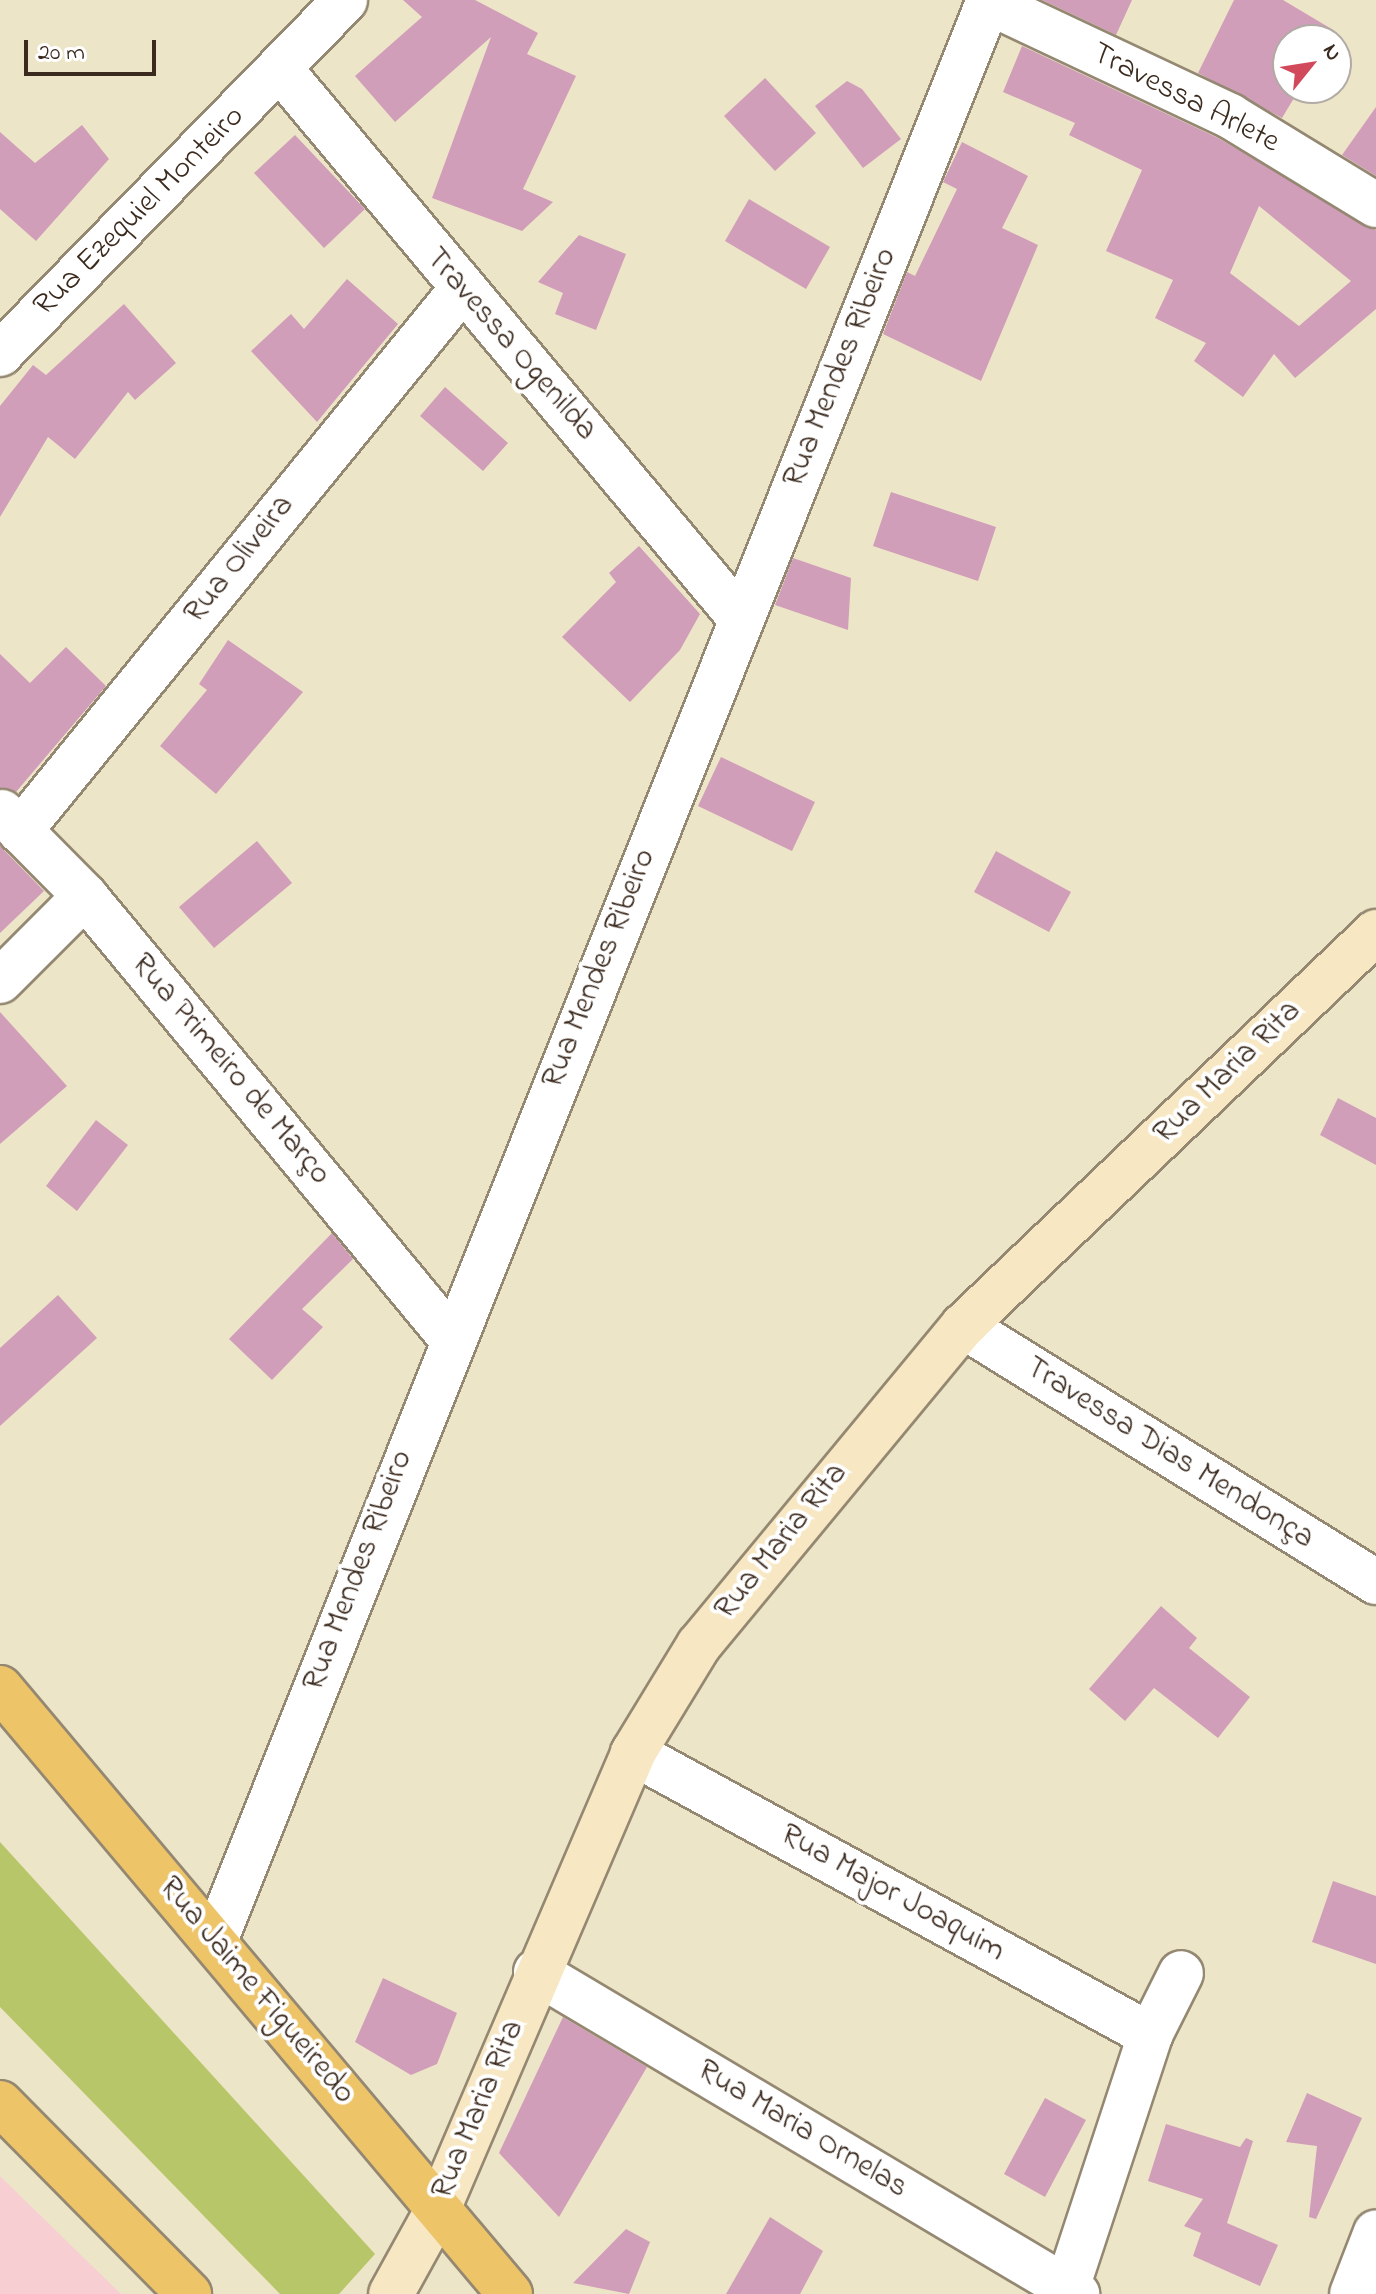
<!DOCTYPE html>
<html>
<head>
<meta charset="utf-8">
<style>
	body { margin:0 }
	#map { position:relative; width:1376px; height:2294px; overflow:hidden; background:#ede5c7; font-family:"Indie Flower",sans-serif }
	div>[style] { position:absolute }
	.built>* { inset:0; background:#f7cfd2 }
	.green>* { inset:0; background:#b7c668 }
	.building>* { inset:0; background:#d19eb9 }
	.roads { filter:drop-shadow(2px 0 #948872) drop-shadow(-2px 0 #948872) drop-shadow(0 2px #948872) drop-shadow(0 -2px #948872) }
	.street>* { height:44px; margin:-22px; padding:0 22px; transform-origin:22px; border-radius:22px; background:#fff }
	.secondary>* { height:44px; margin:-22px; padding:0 22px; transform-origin:22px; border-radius:22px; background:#f8e7c3 }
	.primary>* { height:44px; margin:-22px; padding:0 22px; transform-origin:22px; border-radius:22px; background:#eec469 }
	span { translate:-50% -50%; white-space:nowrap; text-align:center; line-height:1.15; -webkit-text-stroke:8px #fff; paint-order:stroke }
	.street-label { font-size:32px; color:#3b2a1e }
	.north { position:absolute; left:1272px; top:24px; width:80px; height:80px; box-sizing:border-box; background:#fff; border:2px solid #b1aaa5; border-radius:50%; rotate:60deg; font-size:22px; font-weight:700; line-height:32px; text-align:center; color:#3b2a1e }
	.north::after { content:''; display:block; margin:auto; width:28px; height:36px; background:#d1495b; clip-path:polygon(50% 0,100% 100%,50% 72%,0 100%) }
	.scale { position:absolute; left:24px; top:40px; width:132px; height:36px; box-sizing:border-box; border:4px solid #3b2a1e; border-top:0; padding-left:10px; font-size:24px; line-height:28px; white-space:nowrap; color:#3b2a1e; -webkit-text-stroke:6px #fff; paint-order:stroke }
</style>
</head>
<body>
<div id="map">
	<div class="built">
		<i style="clip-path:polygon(0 2176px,121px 2294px,0 2294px)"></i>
	</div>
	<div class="green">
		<i style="clip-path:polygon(0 1842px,375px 2254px,339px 2294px,280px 2294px,0 2007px)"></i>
	</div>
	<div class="building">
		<i style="clip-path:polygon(403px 0,475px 0,538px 33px,527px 54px,576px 76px,523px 189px,553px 202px,522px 231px,432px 198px,491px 37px,395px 122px,355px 76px,422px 17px)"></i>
		<i style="clip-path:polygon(1042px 0,1132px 0,1116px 35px)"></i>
		<i style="clip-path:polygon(1234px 0,1283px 0,1335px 31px,1329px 40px,1288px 40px,1288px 88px,1300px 88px,1282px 118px,1198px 73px)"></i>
		<i style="clip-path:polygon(evenodd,1022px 46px,1218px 138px,1376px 230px,1376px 309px,1295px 378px,1274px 354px,1243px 397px,1194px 361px,1206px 343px,1155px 318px,1173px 280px,1106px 251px,1142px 170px,1069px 135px,1075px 123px,1003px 92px,1022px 46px,1259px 206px,1351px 281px,1299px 326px,1230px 273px,1259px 206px)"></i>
		<i style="clip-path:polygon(765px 78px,816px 133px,775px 171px,724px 116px)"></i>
		<i style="clip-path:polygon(847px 81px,862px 89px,901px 139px,863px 168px,815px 106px)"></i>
		<i style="clip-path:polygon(1376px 107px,1376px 176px,1342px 155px)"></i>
		<i style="clip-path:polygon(82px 125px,109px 159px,36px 241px,0 209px,0 132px,35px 163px)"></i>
		<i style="clip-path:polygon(295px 135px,365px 209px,324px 248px,254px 173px)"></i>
		<i style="clip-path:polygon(962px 142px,1028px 176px,1002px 228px,1038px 245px,981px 381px,883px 334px,907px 272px,915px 276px,957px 189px,943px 182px)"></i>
		<i style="clip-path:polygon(749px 199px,830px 247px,806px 289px,725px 241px)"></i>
		<i style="clip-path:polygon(579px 235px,626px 254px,596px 330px,555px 314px,563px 293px,538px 282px)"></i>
		<i style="clip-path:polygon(347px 279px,398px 324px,317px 422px,251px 351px,291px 314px,304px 329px)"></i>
		<i style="clip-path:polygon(124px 304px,176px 363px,135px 400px,128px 392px,75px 459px,48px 437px,0 517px,0 406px,33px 365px,46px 375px)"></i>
		<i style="clip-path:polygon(445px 387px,508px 443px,483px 471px,420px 416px)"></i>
		<i style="clip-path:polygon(891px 492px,996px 527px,978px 581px,873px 546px)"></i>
		<i style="clip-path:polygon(639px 546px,700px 614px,680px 650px,630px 702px,562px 637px,616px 582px,609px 573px)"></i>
		<i style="clip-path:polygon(793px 558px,851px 578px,848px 630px,775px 605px)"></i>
		<i style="clip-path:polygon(228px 640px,303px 692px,216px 794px,160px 746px,207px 690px,199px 684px)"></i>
		<i style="clip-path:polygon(66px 647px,106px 686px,16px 792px,0 788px,0 654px,30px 683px)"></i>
		<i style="clip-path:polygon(721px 757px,815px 802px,792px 851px,698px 806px)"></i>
		<i style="clip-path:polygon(257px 841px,292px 883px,214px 948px,179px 907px)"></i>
		<i style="clip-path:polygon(0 846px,44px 891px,0 933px)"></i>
		<i style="clip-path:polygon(996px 851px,1071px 892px,1049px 932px,974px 892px)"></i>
		<i style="clip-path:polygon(0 1012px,67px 1086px,0 1144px)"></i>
		<i style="clip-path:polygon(1338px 1098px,1376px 1118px,1376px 1165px,1320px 1135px)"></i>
		<i style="clip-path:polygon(96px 1120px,128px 1145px,77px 1211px,46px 1186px)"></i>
		<i style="clip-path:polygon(332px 1233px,353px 1259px,302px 1309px,323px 1327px,272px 1380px,229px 1339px)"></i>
		<i style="clip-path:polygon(58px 1295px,97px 1338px,0 1426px,0 1348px)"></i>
		<i style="clip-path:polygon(1161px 1606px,1197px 1638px,1189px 1648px,1250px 1697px,1218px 1738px,1154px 1688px,1125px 1721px,1089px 1689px)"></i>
		<i style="clip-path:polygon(1333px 1881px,1376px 1896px,1376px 1964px,1312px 1942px)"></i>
		<i style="clip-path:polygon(383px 1978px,457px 2013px,437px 2064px,411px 2075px,355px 2042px)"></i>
		<i style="clip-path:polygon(563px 2017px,647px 2067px,559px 2217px,499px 2153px)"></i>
		<i style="clip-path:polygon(1307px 2093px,1362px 2118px,1316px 2219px,1309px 2217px,1317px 2146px,1286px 2142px)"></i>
		<i style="clip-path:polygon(1045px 2098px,1086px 2120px,1045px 2197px,1004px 2174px)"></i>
		<i style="clip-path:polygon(1166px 2124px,1240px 2147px,1246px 2138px,1253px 2141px,1227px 2223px,1278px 2245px,1260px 2286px,1193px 2256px,1201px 2233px,1184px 2226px,1203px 2199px,1148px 2181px)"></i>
		<i style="clip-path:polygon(770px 2217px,823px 2251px,800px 2294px,726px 2294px)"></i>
		<i style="clip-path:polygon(626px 2229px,650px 2242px,629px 2294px,573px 2283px)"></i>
	</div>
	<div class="roads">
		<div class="street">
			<i style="left:988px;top:2px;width:268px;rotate:25.2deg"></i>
			<i style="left:1230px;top:116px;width:171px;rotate:31.4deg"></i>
			<i style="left:281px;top:70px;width:716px;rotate:50.04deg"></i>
			<i style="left:0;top:354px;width:494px;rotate:-45.7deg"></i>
			<i style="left:2px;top:812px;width:118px;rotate:45.3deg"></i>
			<i style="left:85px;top:896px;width:574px;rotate:50.37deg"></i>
			<i style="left:20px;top:831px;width:698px;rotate:-50.81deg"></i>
			<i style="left:0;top:981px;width:120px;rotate:-45deg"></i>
			<i style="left:963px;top:1326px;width:486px;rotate:31.8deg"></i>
			<i style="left:633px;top:1753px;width:589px;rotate:28.61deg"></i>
			<i style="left:215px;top:1941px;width:2090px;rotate:-68.26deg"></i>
			<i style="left:536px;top:1972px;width:630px;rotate:30.76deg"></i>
			<i style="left:1067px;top:2288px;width:266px;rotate:-71.8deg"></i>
			<i style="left:1150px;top:2035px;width:69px;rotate:-63.4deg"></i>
			<i style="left:1352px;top:2294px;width:66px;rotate:-68.8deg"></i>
		</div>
		<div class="secondary">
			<i style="left:391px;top:2294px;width:97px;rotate:-61.1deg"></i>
			<i style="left:438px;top:2209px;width:496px;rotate:-66.8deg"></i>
			<i style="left:633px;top:1753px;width:127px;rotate:-58.6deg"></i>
			<i style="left:699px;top:1645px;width:414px;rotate:-50.4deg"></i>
			<i style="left:963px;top:1326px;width:571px;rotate:-43.65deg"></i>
		</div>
		<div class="primary">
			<i style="left:0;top:1688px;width:792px;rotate:49.92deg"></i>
			<i style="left:0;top:2103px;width:269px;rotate:45.3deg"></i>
		</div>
	</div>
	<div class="street-label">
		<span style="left:1185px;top:99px;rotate:27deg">Travessa Arlete</span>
		<span style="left:140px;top:212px;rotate:-45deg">Rua Ezequiel Monteiro</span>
		<span style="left:510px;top:345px;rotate:49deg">Travessa Ogenilda</span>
		<span style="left:841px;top:368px;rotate:-68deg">Rua Mendes Ribeiro</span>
		<span style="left:240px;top:560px;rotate:-51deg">Rua Oliveira</span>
		<span style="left:600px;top:969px;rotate:-68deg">Rua Mendes Ribeiro</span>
		<span style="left:230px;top:1070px;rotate:50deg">Rua Primeiro de Março</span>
		<span style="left:1228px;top:1073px;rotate:-44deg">Rua Maria Rita</span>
		<span style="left:1169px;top:1454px;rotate:32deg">Travessa Dias Mendonça</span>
		<span style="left:782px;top:1542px;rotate:-51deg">Rua Maria Rita</span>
		<span style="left:359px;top:1571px;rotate:-69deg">Rua Mendes Ribeiro</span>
		<span style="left:892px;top:1894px;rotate:29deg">Rua Major Joaquim</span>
		<span style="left:256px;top:1991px;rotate:50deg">Rua Jaime Figueiredo</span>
		<span style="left:479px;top:2110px;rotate:-67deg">Rua Maria Rita</span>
		<span style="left:802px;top:2130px;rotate:31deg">Rua Maria Ornelas</span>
	</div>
	<div class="north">N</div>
	<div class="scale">20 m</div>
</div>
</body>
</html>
